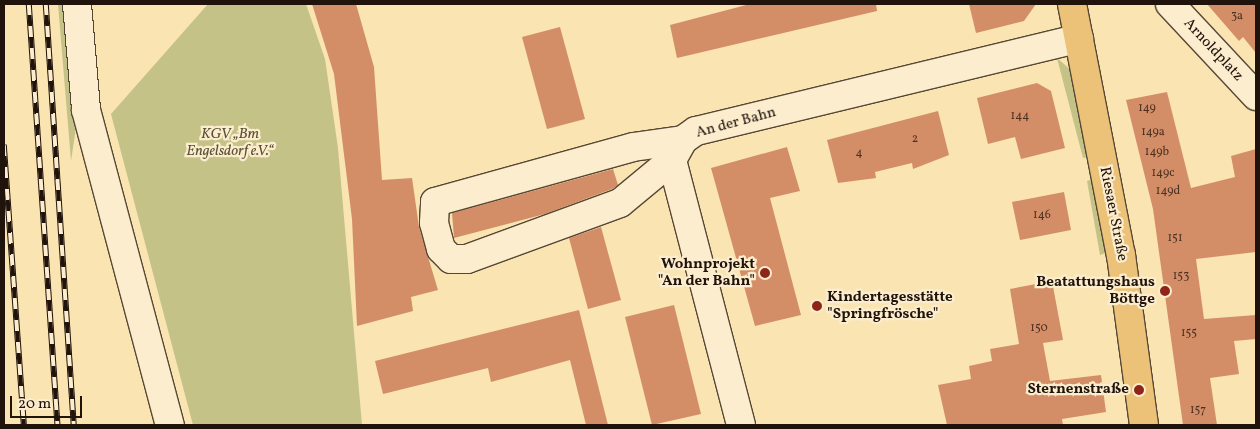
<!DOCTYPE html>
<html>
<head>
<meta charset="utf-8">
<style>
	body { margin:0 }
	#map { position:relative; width:1260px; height:429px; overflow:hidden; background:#f9e4b2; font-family:Vollkorn,serif }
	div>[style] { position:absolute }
	.green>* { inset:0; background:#c5c287 }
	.building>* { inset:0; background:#d38e68 }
	.roads { filter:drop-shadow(1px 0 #564735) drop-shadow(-1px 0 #564735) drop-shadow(0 1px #564735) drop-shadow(0 -1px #564735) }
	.minor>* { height:28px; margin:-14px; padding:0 14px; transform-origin:14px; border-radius:14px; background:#fbedcd }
	.major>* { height:28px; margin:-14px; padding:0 14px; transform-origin:14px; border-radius:14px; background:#ecc279 }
	.rail>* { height:5.5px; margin-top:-2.75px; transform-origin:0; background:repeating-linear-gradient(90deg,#fbedcd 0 11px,#20130b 0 22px); box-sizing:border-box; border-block:1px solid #20130b }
	.dots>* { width:14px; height:14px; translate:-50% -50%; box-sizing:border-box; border:2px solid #fbedcd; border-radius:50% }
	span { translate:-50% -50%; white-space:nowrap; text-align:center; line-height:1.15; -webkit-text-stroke:4.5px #fbedcd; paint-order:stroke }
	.number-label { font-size:12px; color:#4d3222 }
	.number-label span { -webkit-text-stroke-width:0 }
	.street-label { font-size:15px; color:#20130b }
	.park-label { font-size:15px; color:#5a5036; font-style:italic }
	.poi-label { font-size:15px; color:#20130b; font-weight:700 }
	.right { translate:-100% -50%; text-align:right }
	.left { translate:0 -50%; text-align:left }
	.frame { position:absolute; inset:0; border:5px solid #20130b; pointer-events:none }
	.scale { position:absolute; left:10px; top:396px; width:72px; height:22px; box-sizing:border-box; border:2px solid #20130b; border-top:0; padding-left:6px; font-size:15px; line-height:18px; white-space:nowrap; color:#20130b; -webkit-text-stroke:4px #fbedcd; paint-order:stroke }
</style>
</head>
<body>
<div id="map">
	<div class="green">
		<i style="clip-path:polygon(58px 4px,68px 4px,78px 114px,71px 161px)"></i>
		<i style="clip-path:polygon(208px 4px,306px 4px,325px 59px,338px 148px,362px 425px,193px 425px,111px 114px)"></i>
		<i style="clip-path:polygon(1057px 58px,1071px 70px,1090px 156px,1083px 158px)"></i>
		<i style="clip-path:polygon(1093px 179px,1106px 253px,1100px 255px,1087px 181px)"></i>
	</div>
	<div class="building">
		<i style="clip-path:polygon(312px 4px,356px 4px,374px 67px,382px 180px,412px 178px,419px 227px,438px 290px,411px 297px,413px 311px,357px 326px,352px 219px,334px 74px)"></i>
		<i style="clip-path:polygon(750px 4px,876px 4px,877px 11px,677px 58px,670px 25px)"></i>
		<i style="clip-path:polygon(969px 4px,1036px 4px,1024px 21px,976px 33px)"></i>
		<i style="clip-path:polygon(1207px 4px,1256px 4px,1256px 53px,1243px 37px,1239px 41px)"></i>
		<i style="clip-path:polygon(560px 27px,585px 119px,547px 129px,522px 37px)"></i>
		<i style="clip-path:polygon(1037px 83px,1051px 91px,1065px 148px,1021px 159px,1015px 137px,988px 144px,977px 98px)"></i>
		<i style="clip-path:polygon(1167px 92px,1191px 188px,1235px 177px,1231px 156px,1256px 149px,1256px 252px,1196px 259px,1204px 319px,1256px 315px,1256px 339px,1234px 341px,1239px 374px,1210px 378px,1217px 425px,1183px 425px,1153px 209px,1126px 100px)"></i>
		<i style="clip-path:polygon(938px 111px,949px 155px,913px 169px,912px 163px,875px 172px,876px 178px,838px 183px,827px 140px)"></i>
		<i style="clip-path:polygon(787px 147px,800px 191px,770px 198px,801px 315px,755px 326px,711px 168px)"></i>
		<i style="clip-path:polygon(613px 169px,618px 185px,612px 189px,545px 214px,454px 238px,452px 213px)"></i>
		<i style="clip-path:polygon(1064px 192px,1071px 230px,1020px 240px,1012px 202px)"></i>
		<i style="clip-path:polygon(601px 227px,621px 300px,588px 309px,569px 238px)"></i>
		<i style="clip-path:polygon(1052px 281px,1063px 340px,1043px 343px,1050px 381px,1101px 375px,1106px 412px,1062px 419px,1063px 425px,947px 425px,938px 385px,971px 379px,969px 366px,992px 361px,990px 349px,1019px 344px,1010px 289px)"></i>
		<i style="clip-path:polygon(674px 305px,701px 414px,652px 425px,625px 317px)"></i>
		<i style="clip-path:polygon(579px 310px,608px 425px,586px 425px,570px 360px,491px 382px,488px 368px,383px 394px,375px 361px)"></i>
	</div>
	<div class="roads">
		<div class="minor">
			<i style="left:77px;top:4px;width:106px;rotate:85.1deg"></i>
			<i style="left:86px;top:110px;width:326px;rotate:75.1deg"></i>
			<i style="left:1170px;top:4px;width:126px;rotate:46.9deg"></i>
			<i style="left:672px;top:160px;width:67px;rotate:140.4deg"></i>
			<i style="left:620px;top:203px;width:163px;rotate:159.9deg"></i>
			<i style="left:467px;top:259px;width:16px;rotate:180deg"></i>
			<i style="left:451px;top:259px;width:14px;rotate:-135deg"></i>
			<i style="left:441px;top:249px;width:27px;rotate:-105deg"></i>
			<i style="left:434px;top:223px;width:21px;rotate:-87deg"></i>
			<i style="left:435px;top:202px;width:205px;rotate:-15.5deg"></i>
			<i style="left:633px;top:147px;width:50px;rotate:-8deg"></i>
			<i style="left:741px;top:425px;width:274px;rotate:-104.6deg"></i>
			<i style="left:672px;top:160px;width:23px;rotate:-61deg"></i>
			<i style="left:683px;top:140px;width:16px;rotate:-35deg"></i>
			<i style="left:696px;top:131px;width:394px;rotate:-13.6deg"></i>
		</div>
		<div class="major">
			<i style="left:1072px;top:4px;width:256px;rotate:79deg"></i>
			<i style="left:1121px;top:255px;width:172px;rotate:82.3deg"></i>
		</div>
	</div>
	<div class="rail">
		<i style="left:29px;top:4px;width:422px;rotate:86.1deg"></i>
		<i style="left:46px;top:4px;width:422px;rotate:86.2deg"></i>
		<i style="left:4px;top:145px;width:281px;rotate:85.9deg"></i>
	</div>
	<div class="dots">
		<i style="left:765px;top:273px;background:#8f2418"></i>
		<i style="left:1165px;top:291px;background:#8f2418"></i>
		<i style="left:817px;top:306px;background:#8f2418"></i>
		<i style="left:1139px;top:390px;background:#8f2418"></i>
	</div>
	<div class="number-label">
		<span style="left:1237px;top:17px">3a</span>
		<span style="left:1147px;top:109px">149</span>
		<span style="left:1020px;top:117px">144</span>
		<span style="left:1153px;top:133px">149a</span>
		<span style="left:915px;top:140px">2</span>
		<span style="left:1157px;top:153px">149b</span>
		<span style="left:859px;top:154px">4</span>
		<span style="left:1163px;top:174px">149c</span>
		<span style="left:1168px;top:192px">149d</span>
		<span style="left:1042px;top:216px">146</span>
		<span style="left:1175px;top:239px">151</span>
		<span style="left:1181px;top:277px">153</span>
		<span style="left:1039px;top:329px">150</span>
		<span style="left:1189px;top:334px">155</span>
		<span style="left:1198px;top:411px">157</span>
	</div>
	<div class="street-label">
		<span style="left:1213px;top:50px;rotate:47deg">Arnoldplatz</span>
		<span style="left:736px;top:123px;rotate:-15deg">An der Bahn</span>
		<span style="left:1113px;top:214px;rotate:79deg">Riesaer Straße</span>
	</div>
	<div class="park-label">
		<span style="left:230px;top:143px">KGV „Bm<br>Engelsdorf e.V.“</span>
	</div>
	<div class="poi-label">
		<span class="right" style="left:755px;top:273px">Wohnprojekt<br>"An der Bahn"</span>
		<span class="right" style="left:1155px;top:291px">Beatattungshaus<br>Böttge</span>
		<span class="left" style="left:827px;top:306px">Kindertagesstätte<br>"Springfrösche"</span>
		<span class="right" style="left:1129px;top:390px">Sternenstraße</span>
	</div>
	<div class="frame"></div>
	<div class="scale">20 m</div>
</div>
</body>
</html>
